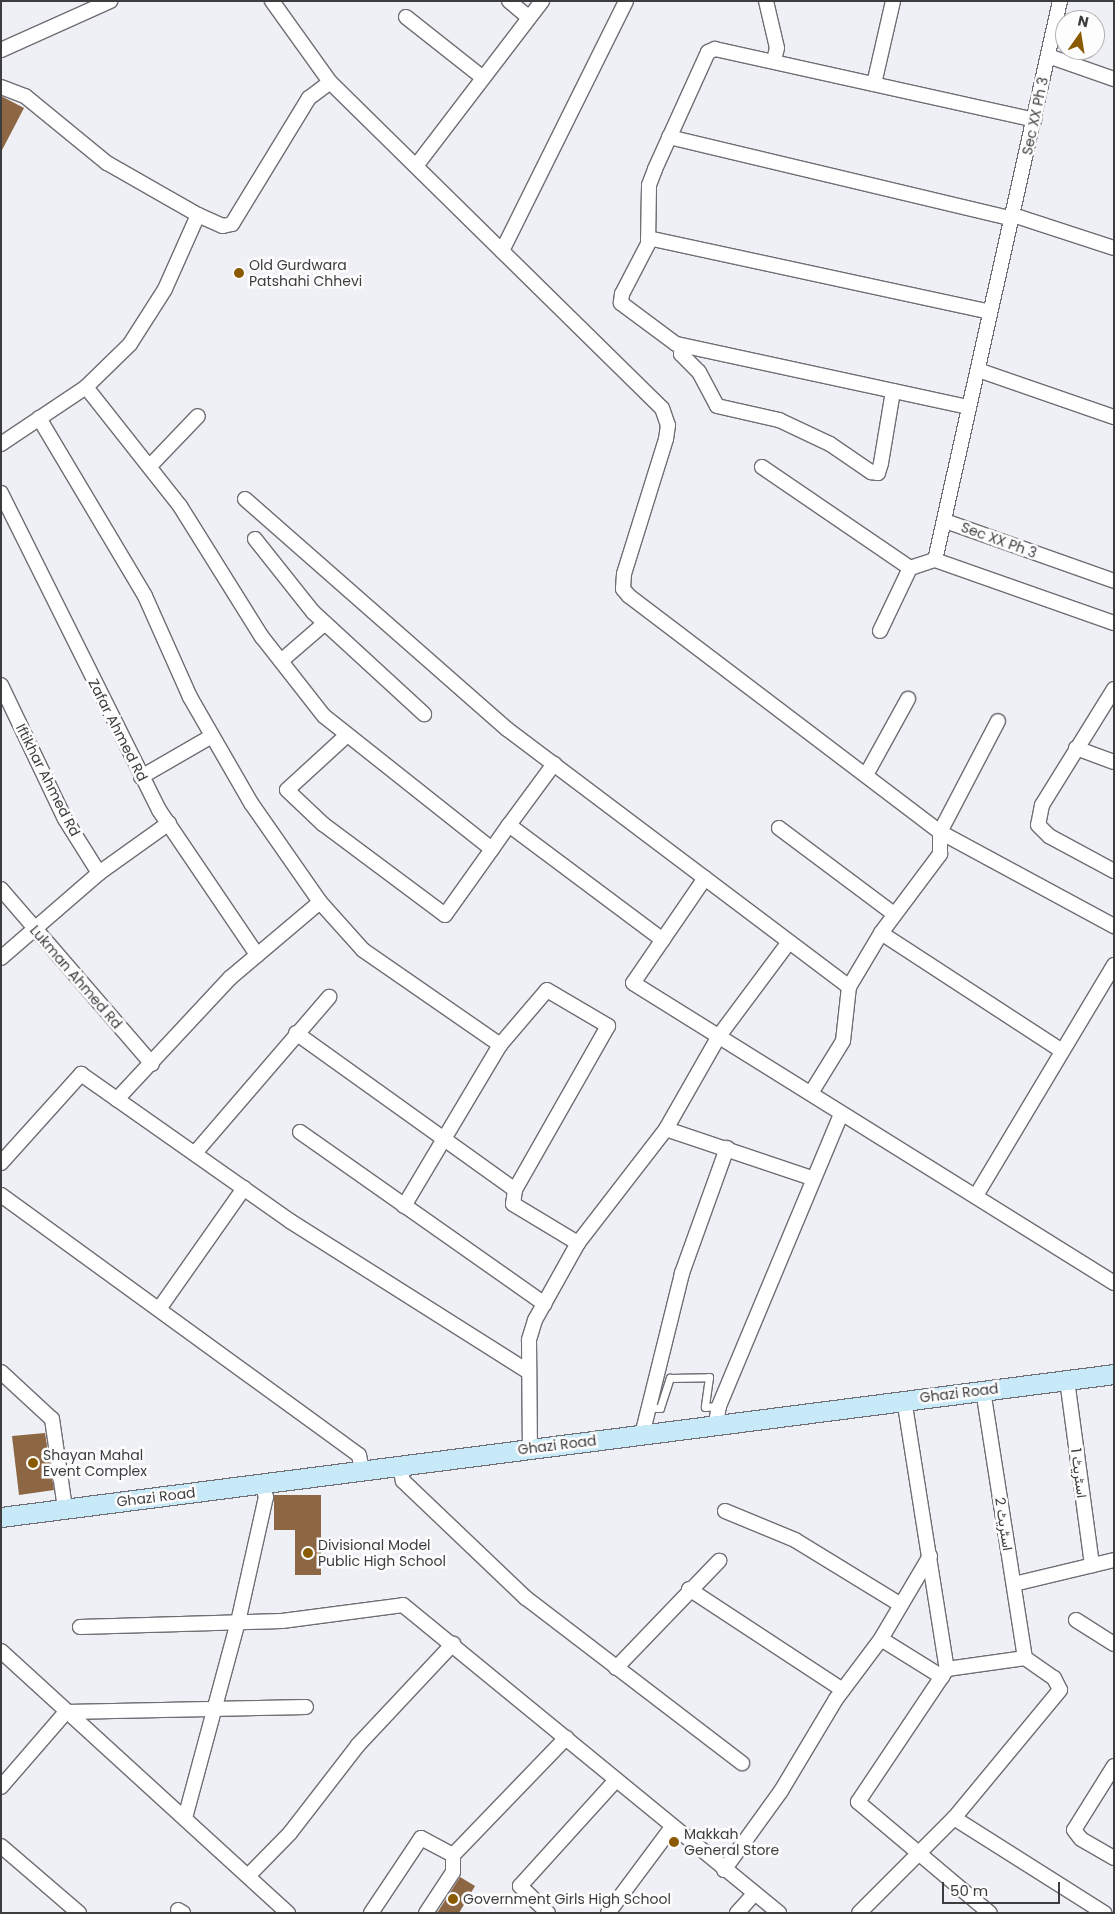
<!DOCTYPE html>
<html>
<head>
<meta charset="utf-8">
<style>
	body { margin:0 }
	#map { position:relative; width:1115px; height:1914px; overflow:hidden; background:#efeff6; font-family:Poppins,Vazirmatn,sans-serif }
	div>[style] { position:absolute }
	.building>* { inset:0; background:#8d6643 }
	.roads { filter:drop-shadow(1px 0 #6e6e74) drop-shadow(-1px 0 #6e6e74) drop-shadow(0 1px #6e6e74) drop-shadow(0 -1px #6e6e74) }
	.service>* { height:7px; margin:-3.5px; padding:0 3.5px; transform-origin:3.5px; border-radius:3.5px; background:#fff }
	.minor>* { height:14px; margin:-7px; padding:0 7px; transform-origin:7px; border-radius:7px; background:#fff }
	.secondary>* { height:19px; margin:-9.5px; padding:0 9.5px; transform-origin:9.5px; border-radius:9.5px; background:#c8eaf8 }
	.dots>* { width:14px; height:14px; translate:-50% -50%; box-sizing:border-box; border:2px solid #fdfdfe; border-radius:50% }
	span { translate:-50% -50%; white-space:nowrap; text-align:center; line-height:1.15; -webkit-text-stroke:5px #fdfdfe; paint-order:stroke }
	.street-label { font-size:14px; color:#3d3c3f }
	.poi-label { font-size:14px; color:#3d3c3f }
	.left { translate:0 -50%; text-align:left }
	.frame { position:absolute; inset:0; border:2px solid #3d3c3f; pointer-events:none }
	.north { position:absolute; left:1055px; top:10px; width:50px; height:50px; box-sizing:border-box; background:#fdfdfe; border:1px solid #b0b0b2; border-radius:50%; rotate:13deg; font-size:14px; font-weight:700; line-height:20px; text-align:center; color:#3d3c3f }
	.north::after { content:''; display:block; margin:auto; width:18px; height:22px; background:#8a5a00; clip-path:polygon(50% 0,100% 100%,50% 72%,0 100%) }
	.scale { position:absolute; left:942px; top:1882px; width:118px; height:22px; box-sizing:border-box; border:2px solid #3d3c3f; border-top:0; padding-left:6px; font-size:15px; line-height:18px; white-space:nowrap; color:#3d3c3f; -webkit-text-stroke:4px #fdfdfe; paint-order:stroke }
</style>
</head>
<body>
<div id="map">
	<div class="building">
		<i style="clip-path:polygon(1px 96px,24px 108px,1px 152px)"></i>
		<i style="clip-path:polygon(45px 1433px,54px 1490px,19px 1495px,12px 1436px)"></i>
		<i style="clip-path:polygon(274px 1495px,321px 1495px,321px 1575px,295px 1575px,295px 1530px,274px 1530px)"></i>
		<i style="clip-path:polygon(460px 1877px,475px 1886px,459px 1913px,437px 1913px)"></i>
	</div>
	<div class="roads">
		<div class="service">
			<i style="left:646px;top:1408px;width:14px"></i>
			<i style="left:660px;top:1408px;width:32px;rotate:-72deg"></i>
			<i style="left:670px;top:1378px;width:39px;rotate:-1deg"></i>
			<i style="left:709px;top:1377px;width:30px;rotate:98deg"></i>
			<i style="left:705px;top:1407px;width:14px;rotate:-4deg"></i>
		</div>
		<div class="minor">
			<i style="left:272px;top:1px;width:100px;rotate:54.4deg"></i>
			<i style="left:330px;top:82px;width:465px;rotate:44.5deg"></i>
			<i style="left:662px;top:408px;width:18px;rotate:71deg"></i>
			<i style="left:668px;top:425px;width:14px;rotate:98deg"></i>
			<i style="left:666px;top:439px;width:141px;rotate:107.3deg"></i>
			<i style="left:624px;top:574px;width:15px;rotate:94deg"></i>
			<i style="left:623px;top:589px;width:9px;rotate:49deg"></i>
			<i style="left:629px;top:596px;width:390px;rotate:37.2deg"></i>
			<i style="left:940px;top:832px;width:198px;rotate:28.4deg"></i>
			<i style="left:509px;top:1px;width:26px;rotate:40deg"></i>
			<i style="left:766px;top:1px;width:48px;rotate:76.8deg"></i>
			<i style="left:777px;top:48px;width:12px;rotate:104deg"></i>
			<i style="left:406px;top:17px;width:97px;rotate:38.3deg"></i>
			<i style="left:1px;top:50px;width:120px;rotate:-24.2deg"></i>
			<i style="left:1048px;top:56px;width:70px;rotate:19.2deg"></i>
			<i style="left:874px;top:84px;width:85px;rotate:-77.1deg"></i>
			<i style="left:1px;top:87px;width:26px;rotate:21deg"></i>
			<i style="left:25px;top:96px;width:106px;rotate:39.3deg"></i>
			<i style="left:107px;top:163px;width:105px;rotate:29.7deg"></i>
			<i style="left:669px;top:137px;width:353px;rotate:13.4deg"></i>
			<i style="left:416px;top:166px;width:208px;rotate:-52.6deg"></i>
			<i style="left:1013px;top:215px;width:106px;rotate:18.1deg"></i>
			<i style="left:648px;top:238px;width:350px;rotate:12.2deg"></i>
			<i style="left:502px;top:251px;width:279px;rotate:-63.6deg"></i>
			<i style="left:682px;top:346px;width:8px;rotate:97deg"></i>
			<i style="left:681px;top:354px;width:25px;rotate:45deg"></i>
			<i style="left:699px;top:372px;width:38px;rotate:62deg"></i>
			<i style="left:717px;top:406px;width:64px;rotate:12.7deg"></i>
			<i style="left:779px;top:420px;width:56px;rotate:25.2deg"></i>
			<i style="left:830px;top:444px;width:50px;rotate:34.3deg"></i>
			<i style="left:871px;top:472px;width:7px;rotate:8deg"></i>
			<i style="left:878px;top:473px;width:10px;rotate:-73deg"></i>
			<i style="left:881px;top:463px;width:73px;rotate:-80.5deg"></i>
			<i style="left:978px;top:370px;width:144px;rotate:19.1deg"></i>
			<i style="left:86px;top:387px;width:152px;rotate:51.7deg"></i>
			<i style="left:180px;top:506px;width:155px;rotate:58deg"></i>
			<i style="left:262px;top:637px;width:100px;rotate:51.9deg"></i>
			<i style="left:324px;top:716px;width:214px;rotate:38.4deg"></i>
			<i style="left:492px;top:849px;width:29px;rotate:-55deg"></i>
			<i style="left:509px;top:825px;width:192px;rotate:36.8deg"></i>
			<i style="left:968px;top:407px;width:299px;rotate:-167.8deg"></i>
			<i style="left:676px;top:344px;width:69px;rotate:-143.3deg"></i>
			<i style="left:621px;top:303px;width:9px;rotate:-84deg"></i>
			<i style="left:622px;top:294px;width:56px;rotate:-62.5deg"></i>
			<i style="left:648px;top:244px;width:59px;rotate:-89deg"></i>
			<i style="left:649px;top:185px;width:17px;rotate:-69deg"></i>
			<i style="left:655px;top:169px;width:128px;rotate:-65.6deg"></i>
			<i style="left:708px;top:52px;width:8px;rotate:-23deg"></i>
			<i style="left:715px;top:49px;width:327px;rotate:12.5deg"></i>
			<i style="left:39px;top:418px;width:207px;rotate:59.2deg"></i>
			<i style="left:145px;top:596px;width:111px;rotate:66deg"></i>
			<i style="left:190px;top:697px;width:122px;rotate:60.1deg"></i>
			<i style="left:251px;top:803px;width:121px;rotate:55.1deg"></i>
			<i style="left:320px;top:902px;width:118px;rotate:139.8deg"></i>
			<i style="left:230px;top:978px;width:166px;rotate:133deg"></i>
			<i style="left:1px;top:444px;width:102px;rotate:-33.8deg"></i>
			<i style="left:86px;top:387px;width:62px;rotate:-44.3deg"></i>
			<i style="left:130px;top:344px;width:65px;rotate:-57.5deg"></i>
			<i style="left:165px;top:289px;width:81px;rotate:-66deg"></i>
			<i style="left:198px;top:215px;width:27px;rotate:24deg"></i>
			<i style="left:223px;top:226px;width:9px;rotate:-13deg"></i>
			<i style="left:232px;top:224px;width:148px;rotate:-58.6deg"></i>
			<i style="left:309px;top:98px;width:26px;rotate:-37deg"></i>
			<i style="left:150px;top:466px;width:69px;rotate:-46.2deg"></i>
			<i style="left:762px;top:467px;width:179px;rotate:34.3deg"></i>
			<i style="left:910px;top:568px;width:26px;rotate:-18deg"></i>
			<i style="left:935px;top:560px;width:190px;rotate:19.4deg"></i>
			<i style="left:1px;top:493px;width:354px;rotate:63.5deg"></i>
			<i style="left:159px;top:810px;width:175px;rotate:55.9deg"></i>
			<i style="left:245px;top:499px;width:349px;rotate:41.3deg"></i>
			<i style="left:507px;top:729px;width:428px;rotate:37deg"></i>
			<i style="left:945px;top:521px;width:179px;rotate:19.5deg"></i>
			<i style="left:255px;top:539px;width:93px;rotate:51.5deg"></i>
			<i style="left:313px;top:612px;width:151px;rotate:42.6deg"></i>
			<i style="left:935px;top:560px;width:573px;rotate:-77.4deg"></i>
			<i style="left:880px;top:631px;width:70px;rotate:-64.5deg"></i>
			<i style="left:281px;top:661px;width:58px;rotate:-40.8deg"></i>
			<i style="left:1px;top:685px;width:148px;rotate:64.5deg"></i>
			<i style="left:65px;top:819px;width:64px;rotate:57.8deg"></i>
			<i style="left:1114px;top:689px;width:137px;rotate:121.8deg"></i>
			<i style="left:1042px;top:805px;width:20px;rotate:101deg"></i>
			<i style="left:1038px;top:825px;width:16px;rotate:45deg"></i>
			<i style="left:1049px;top:836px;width:74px;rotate:28.3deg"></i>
			<i style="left:347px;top:735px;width:81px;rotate:137.5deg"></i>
			<i style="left:287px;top:790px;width:50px;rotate:43.4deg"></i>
			<i style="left:323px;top:824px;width:152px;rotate:36.7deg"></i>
			<i style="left:445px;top:915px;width:81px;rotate:-54.5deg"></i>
			<i style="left:1076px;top:748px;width:40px;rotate:20.2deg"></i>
			<i style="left:866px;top:775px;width:87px;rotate:-61.1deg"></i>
			<i style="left:141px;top:777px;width:82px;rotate:-30deg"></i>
			<i style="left:509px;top:825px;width:76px;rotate:-53.6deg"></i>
			<i style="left:779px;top:828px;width:144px;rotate:36.8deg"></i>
			<i style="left:705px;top:878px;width:127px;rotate:124.4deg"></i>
			<i style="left:633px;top:983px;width:567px;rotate:31.95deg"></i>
			<i style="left:1px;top:889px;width:231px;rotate:49.2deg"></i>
			<i style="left:320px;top:902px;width:64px;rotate:48.1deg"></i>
			<i style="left:363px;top:950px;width:167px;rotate:34.7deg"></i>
			<i style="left:881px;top:933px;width:216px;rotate:33.1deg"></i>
			<i style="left:789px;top:942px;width:117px;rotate:126.7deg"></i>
			<i style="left:719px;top:1036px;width:107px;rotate:119.7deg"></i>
			<i style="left:666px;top:1129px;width:154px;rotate:18.6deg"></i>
			<i style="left:1px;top:958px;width:130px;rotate:-40.9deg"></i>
			<i style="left:99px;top:873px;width:86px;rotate:-35.5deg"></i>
			<i style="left:296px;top:1033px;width:269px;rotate:35.6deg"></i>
			<i style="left:811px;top:1093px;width:61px;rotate:-58.4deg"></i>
			<i style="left:843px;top:1041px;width:54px;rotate:-83.7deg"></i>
			<i style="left:849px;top:987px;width:63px;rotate:-59.3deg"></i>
			<i style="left:881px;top:933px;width:99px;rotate:-53.2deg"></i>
			<i style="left:940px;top:854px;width:22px;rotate:-90deg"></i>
			<i style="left:940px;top:832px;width:125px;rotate:-62.4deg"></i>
			<i style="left:300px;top:1132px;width:299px;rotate:35.1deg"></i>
			<i style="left:195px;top:1153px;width:206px;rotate:-49.3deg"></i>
			<i style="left:1px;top:1163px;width:120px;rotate:-48deg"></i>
			<i style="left:81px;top:1074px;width:256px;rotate:35.1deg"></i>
			<i style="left:290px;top:1221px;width:283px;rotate:32.3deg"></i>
			<i style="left:977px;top:1194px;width:267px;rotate:-59.1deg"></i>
			<i style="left:1px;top:1195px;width:442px;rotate:36deg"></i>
			<i style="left:359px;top:1455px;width:16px;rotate:79deg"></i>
			<i style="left:404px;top:1206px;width:187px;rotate:-59.2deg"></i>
			<i style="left:500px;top:1045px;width:72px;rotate:-49.5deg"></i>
			<i style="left:547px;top:990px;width:71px;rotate:30.5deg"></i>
			<i style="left:608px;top:1026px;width:189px;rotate:119.6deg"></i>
			<i style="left:515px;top:1190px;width:14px;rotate:98deg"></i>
			<i style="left:513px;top:1204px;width:76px;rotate:31deg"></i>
			<i style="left:578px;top:1243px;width:88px;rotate:119.2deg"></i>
			<i style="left:535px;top:1320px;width:21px;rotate:107deg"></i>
			<i style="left:529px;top:1340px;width:108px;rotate:89.5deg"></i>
			<i style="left:578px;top:1243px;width:144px;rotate:-52.3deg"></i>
			<i style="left:159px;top:1309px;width:148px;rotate:-54.9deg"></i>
			<i style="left:1px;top:1372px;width:69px;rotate:42.7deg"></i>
			<i style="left:52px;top:1419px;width:90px;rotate:81.7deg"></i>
			<i style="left:1067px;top:1380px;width:187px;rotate:82.3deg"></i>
			<i style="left:983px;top:1390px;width:271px;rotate:81.1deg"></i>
			<i style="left:904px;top:1399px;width:273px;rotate:81deg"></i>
			<i style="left:947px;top:1669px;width:160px;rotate:123.8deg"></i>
			<i style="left:858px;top:1802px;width:172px;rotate:40.1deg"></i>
			<i style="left:715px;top:1427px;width:21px;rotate:-79deg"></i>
			<i style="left:719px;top:1406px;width:316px;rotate:-67.3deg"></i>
			<i style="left:642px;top:1435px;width:167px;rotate:-76.1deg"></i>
			<i style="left:682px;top:1273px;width:133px;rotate:-70.2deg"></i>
			<i style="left:400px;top:1466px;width:15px;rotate:79deg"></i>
			<i style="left:403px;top:1481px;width:170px;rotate:43.6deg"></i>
			<i style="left:526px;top:1598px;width:272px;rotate:37.4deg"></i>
			<i style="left:725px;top:1511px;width:76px;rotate:22.5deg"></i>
			<i style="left:795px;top:1540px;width:124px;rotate:31.5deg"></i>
			<i style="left:930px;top:1556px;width:96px;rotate:120.6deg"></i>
			<i style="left:881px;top:1639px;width:72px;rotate:31.9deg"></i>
			<i style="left:1014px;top:1584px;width:103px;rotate:-13.5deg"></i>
			<i style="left:689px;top:1589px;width:184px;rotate:33.3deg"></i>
			<i style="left:1076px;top:1620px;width:45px;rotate:32.3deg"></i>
			<i style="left:80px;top:1627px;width:202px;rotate:-1.7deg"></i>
			<i style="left:282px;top:1621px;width:122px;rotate:-7.5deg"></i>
			<i style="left:403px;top:1605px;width:486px;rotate:39.3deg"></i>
			<i style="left:1px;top:1651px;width:389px;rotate:42.4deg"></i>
			<i style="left:616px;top:1668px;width:149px;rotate:-46.1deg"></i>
			<i style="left:947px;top:1669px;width:79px;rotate:-8deg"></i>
			<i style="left:1025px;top:1658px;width:35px;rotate:35deg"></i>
			<i style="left:1054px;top:1678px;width:13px;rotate:63deg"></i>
			<i style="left:1060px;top:1690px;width:166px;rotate:129.6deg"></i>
			<i style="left:1114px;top:1766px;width:75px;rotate:122deg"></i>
			<i style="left:1074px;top:1830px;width:11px;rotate:52deg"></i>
			<i style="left:1081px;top:1839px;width:38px;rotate:30deg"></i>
			<i style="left:1px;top:1787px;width:99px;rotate:-49.1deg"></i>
			<i style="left:66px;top:1712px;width:240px;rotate:-1.2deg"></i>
			<i style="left:185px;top:1818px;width:203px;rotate:-74.9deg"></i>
			<i style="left:238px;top:1622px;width:128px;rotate:-77.4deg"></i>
			<i style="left:266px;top:1497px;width:14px;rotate:-107deg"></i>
			<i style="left:1px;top:1846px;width:103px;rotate:40.7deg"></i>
			<i style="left:724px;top:1870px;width:97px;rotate:-54.2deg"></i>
			<i style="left:781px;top:1791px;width:107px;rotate:-59.1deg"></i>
			<i style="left:836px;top:1699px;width:75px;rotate:-53.1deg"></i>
			<i style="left:249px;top:1875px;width:59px;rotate:-45.7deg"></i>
			<i style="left:290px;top:1833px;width:111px;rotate:-52.3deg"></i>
			<i style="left:358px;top:1745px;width:139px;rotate:-46.8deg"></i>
			<i style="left:178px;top:1910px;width:6px;rotate:31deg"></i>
			<i style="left:371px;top:1913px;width:90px;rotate:-56.3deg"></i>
			<i style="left:421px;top:1838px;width:36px;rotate:28deg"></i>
			<i style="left:453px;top:1855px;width:163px;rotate:-46deg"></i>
			<i style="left:426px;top:1913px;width:49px;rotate:-56.6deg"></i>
			<i style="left:453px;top:1872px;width:17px;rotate:-90deg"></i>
			<i style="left:548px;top:1913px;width:39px;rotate:-136deg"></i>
			<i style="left:520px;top:1886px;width:143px;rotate:-47.8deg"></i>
			<i style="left:608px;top:1913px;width:107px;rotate:-53.3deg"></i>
			<i style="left:737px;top:1913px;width:25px;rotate:-48deg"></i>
			<i style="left:859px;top:1913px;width:134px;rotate:-45deg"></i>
			<i style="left:954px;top:1818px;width:178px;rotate:32.3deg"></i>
		</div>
		<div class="secondary">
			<i style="left:1px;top:1517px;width:1122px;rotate:-7.32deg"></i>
		</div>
	</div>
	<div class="dots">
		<i style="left:239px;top:273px;background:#8a5a00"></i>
		<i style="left:33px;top:1463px;background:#8a5a00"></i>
		<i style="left:308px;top:1553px;background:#8a5a00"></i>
		<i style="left:674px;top:1842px;background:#8a5a00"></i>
		<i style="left:453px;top:1899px;background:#8a5a00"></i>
	</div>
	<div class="street-label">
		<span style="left:1035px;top:116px;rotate:-78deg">Sec XX Ph 3</span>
		<span style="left:999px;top:540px;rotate:20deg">Sec XX Ph 3</span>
		<span style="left:118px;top:730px;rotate:63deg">Zafar Ahmed Rd</span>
		<span style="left:48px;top:780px;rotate:63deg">Iftikhar Ahmed Rd</span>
		<span style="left:76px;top:977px;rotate:49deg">Lukman Ahmed Rd</span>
		<span style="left:959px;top:1393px;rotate:-7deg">Ghazi Road</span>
		<span style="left:557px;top:1445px;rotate:-7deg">Ghazi Road</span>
		<span style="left:1079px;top:1473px;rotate:83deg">اسٹریٹ 1</span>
		<span style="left:156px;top:1497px;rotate:-7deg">Ghazi Road</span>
		<span style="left:1004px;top:1524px;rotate:81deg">اسٹریٹ 2</span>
	</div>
	<div class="poi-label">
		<span class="left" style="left:249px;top:273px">Old Gurdwara<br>Patshahi Chhevi</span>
		<span class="left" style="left:43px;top:1463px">Shayan Mahal<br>Event Complex</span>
		<span class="left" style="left:318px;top:1553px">Divisional Model<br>Public High School</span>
		<span class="left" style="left:684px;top:1842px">Makkah<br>General Store</span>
		<span class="left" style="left:463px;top:1899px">Government Girls High School</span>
	</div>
	<div class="frame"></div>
	<div class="north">N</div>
	<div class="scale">50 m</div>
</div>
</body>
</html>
